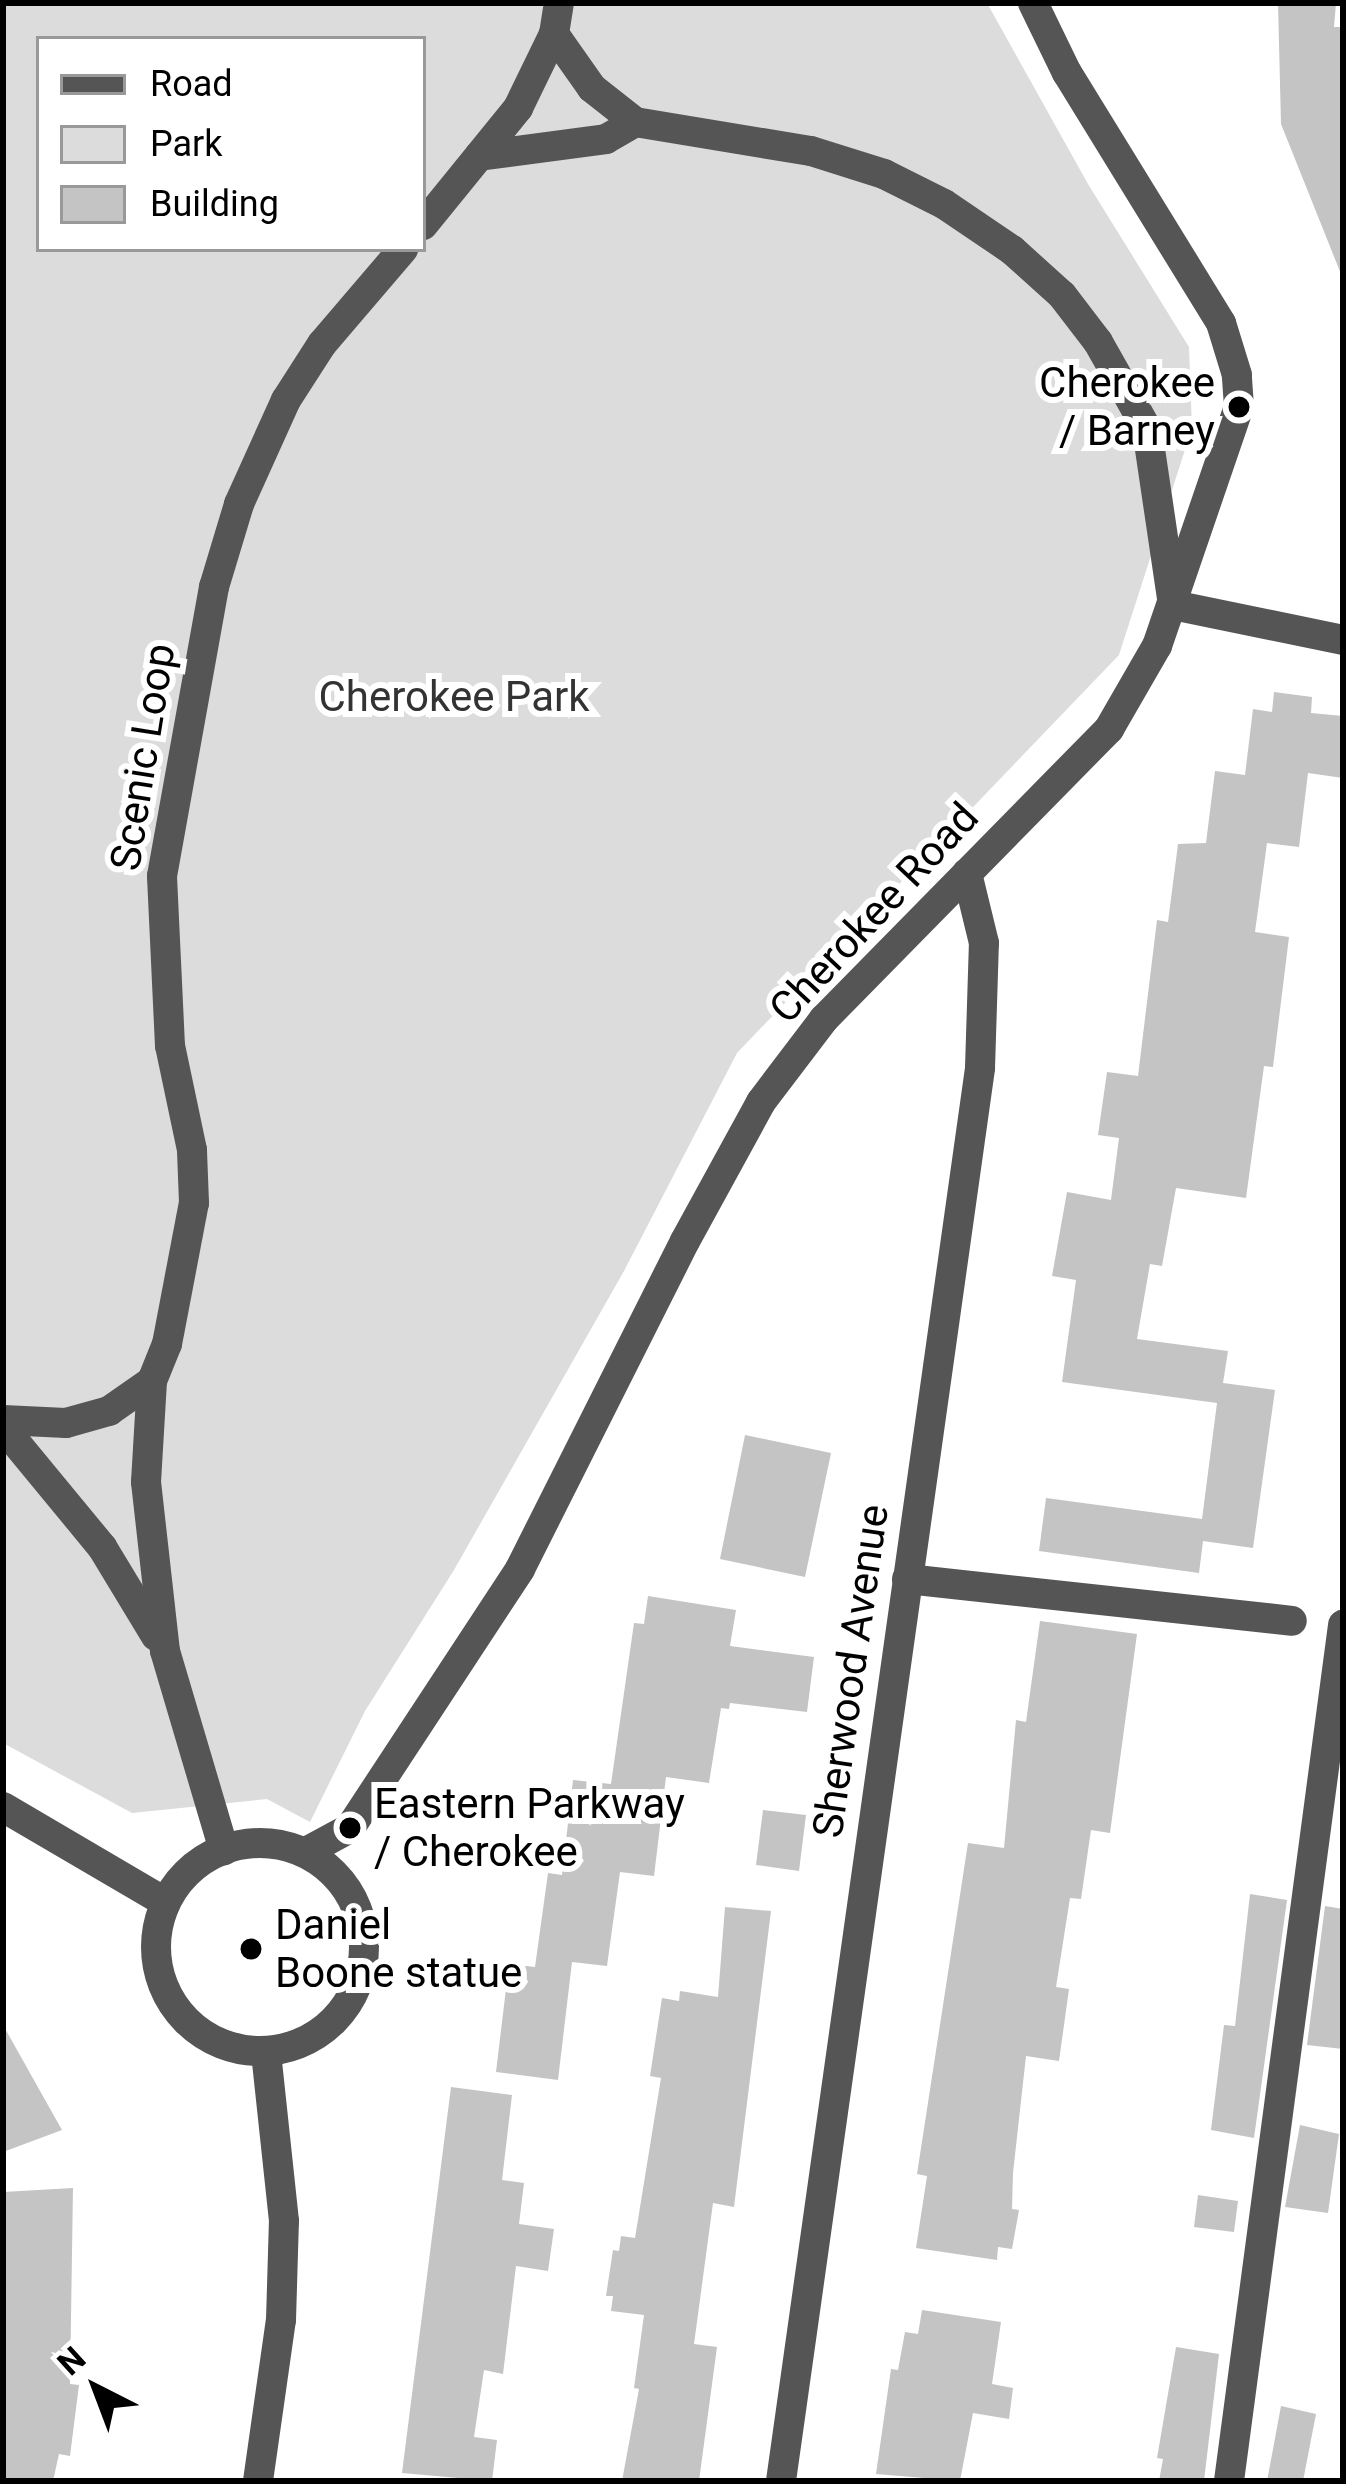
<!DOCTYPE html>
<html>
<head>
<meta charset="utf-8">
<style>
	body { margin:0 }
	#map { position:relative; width:1346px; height:2484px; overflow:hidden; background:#fff; font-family:Roboto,sans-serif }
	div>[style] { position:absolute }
	.green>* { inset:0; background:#dcdcdc }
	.building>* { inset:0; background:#c4c4c4 }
	.minor>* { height:30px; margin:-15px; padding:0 15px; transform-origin:15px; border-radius:15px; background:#555 }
	.minor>.ring { margin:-15px; padding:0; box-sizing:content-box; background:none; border:30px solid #555; border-radius:50% }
	.dots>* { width:33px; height:33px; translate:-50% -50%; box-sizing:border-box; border:6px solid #fff; border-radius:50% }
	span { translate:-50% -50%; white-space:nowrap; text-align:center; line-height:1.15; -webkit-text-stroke:12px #fff; paint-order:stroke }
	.poi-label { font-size:42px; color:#000 }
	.right { translate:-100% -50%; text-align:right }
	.left { translate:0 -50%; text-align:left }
	.park-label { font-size:42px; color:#333 }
	.street-label { font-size:42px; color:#000 }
	.frame { position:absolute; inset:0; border:6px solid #000; pointer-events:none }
	.legend { position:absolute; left:36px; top:36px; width:390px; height:216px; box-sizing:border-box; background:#fff; border:3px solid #999; margin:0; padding:15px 21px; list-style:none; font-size:36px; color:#000 }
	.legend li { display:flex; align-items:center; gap:24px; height:60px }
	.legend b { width:60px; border:3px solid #999 }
	.north { position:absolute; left:36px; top:2328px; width:120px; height:120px; -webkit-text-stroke:9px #fff; paint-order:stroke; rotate:318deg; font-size:33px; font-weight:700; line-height:48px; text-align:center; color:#000 }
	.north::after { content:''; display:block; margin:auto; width:42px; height:54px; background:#000; clip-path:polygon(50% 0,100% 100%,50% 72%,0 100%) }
</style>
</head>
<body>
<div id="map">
	<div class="green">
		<i style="clip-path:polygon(evenodd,3px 3px,987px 3px,1088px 184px,1189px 347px,1192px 428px,1119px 655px,737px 1053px,624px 1271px,454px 1570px,365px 1711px,310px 1822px,267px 1799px,132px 1813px,3px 1743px,3px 3px,39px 39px,423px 39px,423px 249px,39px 249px,39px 39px)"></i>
	</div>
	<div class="building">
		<i style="clip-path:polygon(1278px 3px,1336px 3px,1334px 27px,1343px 27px,1343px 279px,1281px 124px)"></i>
		<i style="clip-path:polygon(1274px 692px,1312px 697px,1311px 713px,1343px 716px,1343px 778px,1308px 773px,1299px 847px,1267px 843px,1255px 932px,1289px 937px,1273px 1067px,1264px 1066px,1246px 1198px,1176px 1188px,1162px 1266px,1150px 1264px,1137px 1339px,1228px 1351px,1223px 1383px,1275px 1390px,1253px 1548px,1203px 1541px,1199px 1573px,1039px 1551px,1046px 1498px,1202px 1519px,1217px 1403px,1062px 1382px,1076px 1280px,1052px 1276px,1067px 1192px,1111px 1200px,1119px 1138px,1098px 1135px,1107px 1072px,1138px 1076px,1157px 920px,1168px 922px,1178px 844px,1206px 843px,1215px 771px,1245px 775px,1253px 709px,1272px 712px)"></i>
		<i style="clip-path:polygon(745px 1435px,831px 1453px,805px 1577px,720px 1559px)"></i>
		<i style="clip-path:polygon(648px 1596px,736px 1610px,730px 1646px,814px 1657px,807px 1712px,730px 1703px,729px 1709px,721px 1708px,709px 1783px,666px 1777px,654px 1876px,620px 1872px,607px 1966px,572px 1962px,558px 2080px,496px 2072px,509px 1964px,535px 1967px,548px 1873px,562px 1875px,573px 1780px,611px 1784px,634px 1623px,644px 1624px)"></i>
		<i style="clip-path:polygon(1040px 1621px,1137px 1634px,1110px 1833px,1091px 1830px,1081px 1899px,1070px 1898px,1056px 1987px,1069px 1989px,1059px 2061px,1026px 2056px,1013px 2173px,1012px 2209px,1019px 2210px,1012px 2249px,998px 2247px,997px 2260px,916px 2248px,927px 2176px,917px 2174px,968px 1843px,1004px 1848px,1016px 1720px,1026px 1722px)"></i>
		<i style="clip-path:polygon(763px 1810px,806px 1815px,799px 1871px,756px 1865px)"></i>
		<i style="clip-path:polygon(1250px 1894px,1287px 1900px,1254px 2138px,1211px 2130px,1224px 2025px,1235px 2026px)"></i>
		<i style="clip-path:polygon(1325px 1906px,1343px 1909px,1343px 2049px,1307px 2045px)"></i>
		<i style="clip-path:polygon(725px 1907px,771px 1911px,734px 2207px,713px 2203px,694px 2344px,717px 2347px,699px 2481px,622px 2481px,639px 2389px,634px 2388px,644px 2315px,611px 2311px,613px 2296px,606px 2296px,613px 2250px,619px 2251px,621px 2236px,635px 2238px,661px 2078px,650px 2076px,662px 1998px,679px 2001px,680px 1991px,718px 1997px)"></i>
		<i style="clip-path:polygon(3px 2025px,62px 2130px,3px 2152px)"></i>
		<i style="clip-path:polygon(451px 2087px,512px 2095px,502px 2180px,524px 2183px,519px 2224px,554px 2229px,548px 2271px,516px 2266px,503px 2374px,484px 2370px,474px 2437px,497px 2440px,492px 2481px,402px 2473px)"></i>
		<i style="clip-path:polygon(1300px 2125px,1339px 2134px,1328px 2213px,1285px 2207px)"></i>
		<i style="clip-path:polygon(73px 2188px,70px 2384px,79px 2385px,70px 2456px,59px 2454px,53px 2481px,3px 2481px,3px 2192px)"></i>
		<i style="clip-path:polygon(1198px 2195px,1238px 2201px,1234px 2232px,1194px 2227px)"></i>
		<i style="clip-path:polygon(922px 2310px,1001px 2322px,992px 2384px,1013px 2388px,1009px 2419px,973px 2413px,960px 2481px,876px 2474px,891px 2369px,898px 2370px,905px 2332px,918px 2334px)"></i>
		<i style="clip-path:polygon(1176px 2347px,1219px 2354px,1204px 2481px,1159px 2481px,1163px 2459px,1157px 2458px)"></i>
		<i style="clip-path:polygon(1281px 2406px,1316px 2414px,1303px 2481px,1267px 2481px)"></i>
	</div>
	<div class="minor">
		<i style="left:554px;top:34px;width:66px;rotate:54.9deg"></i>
		<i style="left:592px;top:88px;width:55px;rotate:38.3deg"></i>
		<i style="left:635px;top:122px;width:178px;rotate:9.4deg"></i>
		<i style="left:811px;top:151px;width:77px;rotate:17.5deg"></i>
		<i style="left:884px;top:174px;width:67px;rotate:26.6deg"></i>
		<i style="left:944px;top:204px;width:82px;rotate:34.1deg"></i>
		<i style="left:1012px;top:250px;width:67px;rotate:42deg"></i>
		<i style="left:1062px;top:295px;width:59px;rotate:52.5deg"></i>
		<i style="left:1098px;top:342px;width:100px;rotate:60.6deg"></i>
		<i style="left:1147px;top:429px;width:178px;rotate:81.6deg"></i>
		<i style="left:1173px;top:605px;width:174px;rotate:11.6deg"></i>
		<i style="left:479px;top:156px;width:128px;rotate:-7.6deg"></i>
		<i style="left:606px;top:139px;width:34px;rotate:-30deg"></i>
		<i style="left:423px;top:225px;width:151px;rotate:-50.9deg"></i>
		<i style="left:518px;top:108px;width:82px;rotate:-64.1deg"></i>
		<i style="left:554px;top:34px;width:31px;rotate:-81deg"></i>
		<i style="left:152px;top:1381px;width:101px;rotate:93.4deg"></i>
		<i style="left:146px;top:1482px;width:170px;rotate:83.6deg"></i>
		<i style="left:165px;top:1651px;width:208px;rotate:73.5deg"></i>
		<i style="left:3px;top:1420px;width:63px;rotate:2.7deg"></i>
		<i style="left:66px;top:1423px;width:45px;rotate:-15.6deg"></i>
		<i style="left:109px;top:1411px;width:52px;rotate:-34.9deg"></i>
		<i style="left:152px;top:1381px;width:40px;rotate:-68deg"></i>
		<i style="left:167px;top:1344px;width:144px;rotate:-79.2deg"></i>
		<i style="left:194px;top:1203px;width:53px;rotate:-92.2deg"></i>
		<i style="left:192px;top:1150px;width:106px;rotate:-101.9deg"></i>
		<i style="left:170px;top:1046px;width:170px;rotate:-92.7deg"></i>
		<i style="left:162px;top:876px;width:294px;rotate:-79.8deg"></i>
		<i style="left:214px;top:587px;width:87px;rotate:-73.2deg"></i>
		<i style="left:239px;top:504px;width:114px;rotate:-65.7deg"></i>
		<i style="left:286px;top:400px;width:67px;rotate:-57.3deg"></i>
		<i style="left:322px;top:344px;width:125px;rotate:-49.5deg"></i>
		<i style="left:3px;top:1427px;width:156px;rotate:50.5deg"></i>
		<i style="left:102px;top:1547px;width:104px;rotate:58.8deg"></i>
		<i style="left:907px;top:1579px;width:387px;rotate:6.2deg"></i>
		<i style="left:3px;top:1807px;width:188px;rotate:30.4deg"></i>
		<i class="ring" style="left:156px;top:1843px;width:178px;height:178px"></i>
		<i style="left:306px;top:1852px;width:50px;rotate:-28.6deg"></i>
		<i style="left:350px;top:1828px;width:310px;rotate:-56.7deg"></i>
		<i style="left:520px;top:1569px;width:367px;rotate:-63.3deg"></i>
		<i style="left:685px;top:1241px;width:158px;rotate:-61.3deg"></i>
		<i style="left:761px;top:1102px;width:104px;rotate:-52.8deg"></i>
		<i style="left:824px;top:1019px;width:407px;rotate:-45.5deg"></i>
		<i style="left:1109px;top:729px;width:96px;rotate:-60deg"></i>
		<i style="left:1157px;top:646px;width:253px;rotate:-71.1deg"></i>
		<i style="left:1239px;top:407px;width:32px;rotate:-94deg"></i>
		<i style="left:1237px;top:375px;width:54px;rotate:-107.1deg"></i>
		<i style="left:1221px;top:323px;width:294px;rotate:-121.6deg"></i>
		<i style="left:1067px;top:73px;width:78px;rotate:-115.9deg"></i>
		<i style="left:258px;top:2481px;width:163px;rotate:-81.9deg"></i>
		<i style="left:281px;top:2320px;width:99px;rotate:-88.3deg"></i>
		<i style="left:284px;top:2221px;width:170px;rotate:-96.1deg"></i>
		<i style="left:781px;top:2481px;width:1427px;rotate:-81.98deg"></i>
		<i style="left:980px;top:1068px;width:125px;rotate:-88.2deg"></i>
		<i style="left:984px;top:943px;width:72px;rotate:-103.7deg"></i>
		<i style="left:1229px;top:2481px;width:864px;rotate:-82.41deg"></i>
	</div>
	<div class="dots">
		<i style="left:1239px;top:407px;background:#000"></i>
		<i style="left:350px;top:1828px;background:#000"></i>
		<i style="left:251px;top:1949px;background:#000"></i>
	</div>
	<div class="poi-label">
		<span class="right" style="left:1215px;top:407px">Cherokee<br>/ Barney</span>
		<span class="left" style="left:374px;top:1828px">Eastern Parkway<br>/ Cherokee</span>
		<span class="left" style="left:275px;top:1949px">Daniel<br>Boone statue</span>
	</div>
	<div class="park-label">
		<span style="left:454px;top:697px">Cherokee Park</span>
	</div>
	<div class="street-label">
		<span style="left:143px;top:757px;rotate:-81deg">Scenic Loop</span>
		<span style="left:874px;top:913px;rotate:-47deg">Cherokee Road</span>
		<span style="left:851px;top:1671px;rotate:-82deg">Sherwood Avenue</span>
	</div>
	<div class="frame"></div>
	<ul class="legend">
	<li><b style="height:15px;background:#555"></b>Road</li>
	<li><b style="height:33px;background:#dcdcdc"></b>Park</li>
	<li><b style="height:33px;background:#c4c4c4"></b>Building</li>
	</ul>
	<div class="north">N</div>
</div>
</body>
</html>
